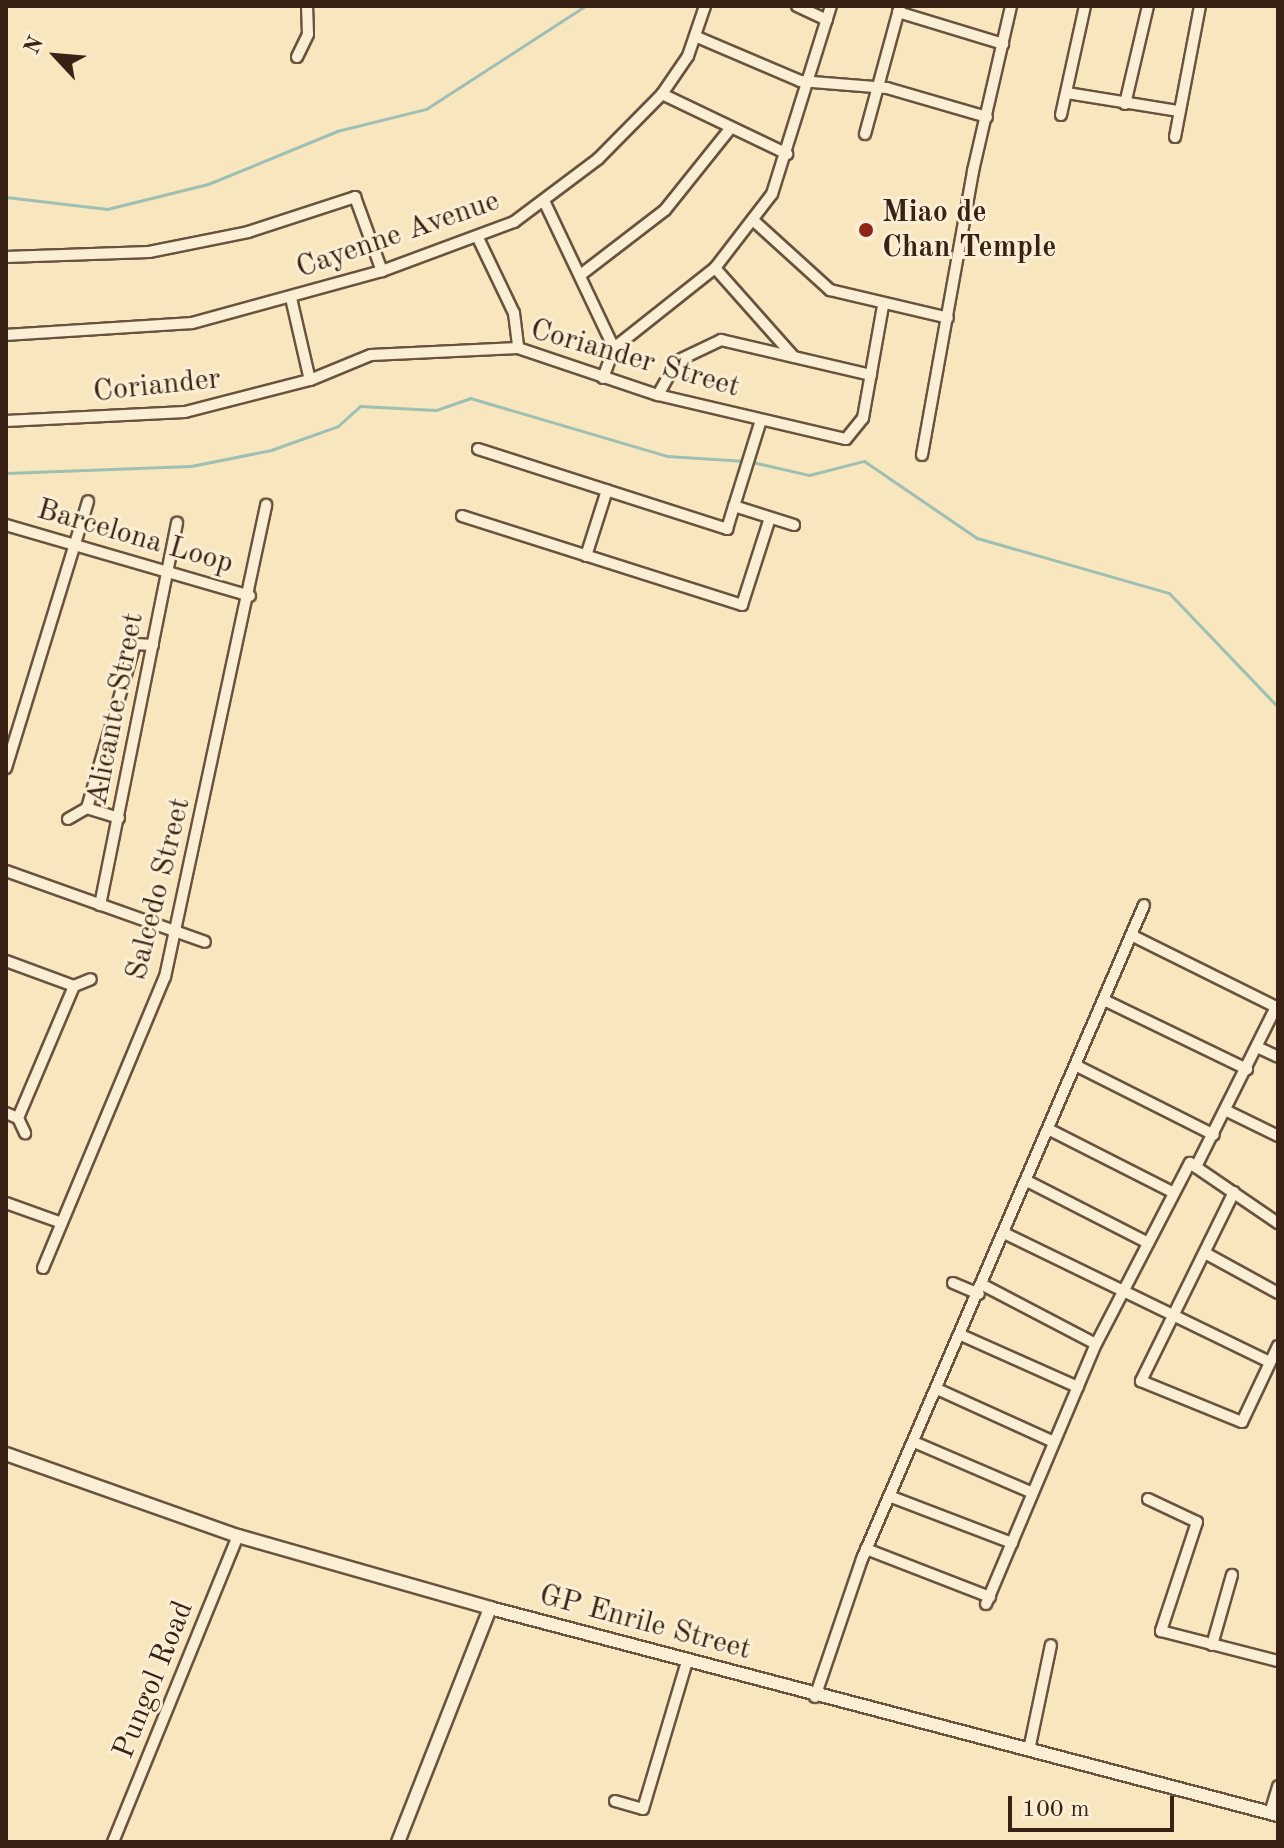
<!DOCTYPE html>
<html>
<head>
<meta charset="utf-8">
<style>
	body { margin:0 }
	#map { position:relative; width:1284px; height:1848px; overflow:hidden; background:#f8e6be; font-family:"Old Standard TT",serif }
	div>[style] { position:absolute }
	.stream>* { height:3px; margin:-1.5px; padding:0 1.5px; transform-origin:1.5px; border-radius:1.5px; background:#9dbfb4 }
	.roads { filter:drop-shadow(2px 0 #69533f) drop-shadow(-2px 0 #69533f) drop-shadow(0 2px #69533f) drop-shadow(0 -2px #69533f) }
	.minor>* { height:10px; margin:-5px; padding:0 5px; transform-origin:5px; border-radius:5px; background:#faefd5 }
	.tertiary>* { height:12px; margin:-6px; padding:0 6px; transform-origin:6px; border-radius:6px; background:#faefd5 }
	.dots>* { width:22px; height:22px; translate:-50% -50%; box-sizing:border-box; border:4px solid #faefd5; border-radius:50% }
	span { translate:-50% -50%; white-space:nowrap; text-align:center; line-height:1.15; -webkit-text-stroke:6px #faefd5; paint-order:stroke }
	.poi-label { font-size:30px; color:#392215; font-weight:700 }
	.left { translate:0 -50%; text-align:left }
	.street-label { font-size:30px; color:#392215 }
	.frame { position:absolute; inset:0; border:8px solid #392215; pointer-events:none }
	.north { position:absolute; left:16px; top:16px; width:80px; height:80px; -webkit-text-stroke:6px #faefd5; paint-order:stroke; rotate:296deg; font-size:22px; font-weight:700; line-height:32px; text-align:center; color:#392215 }
	.north::after { content:''; display:block; margin:auto; width:28px; height:36px; background:#392215; clip-path:polygon(50% 0,100% 100%,50% 72%,0 100%) }
	.scale { position:absolute; left:1008px; top:1796px; width:166px; height:36px; box-sizing:border-box; border:4px solid #392215; border-top:0; padding-left:10px; font-size:24px; line-height:28px; white-space:nowrap; color:#392215; -webkit-text-stroke:6px #faefd5; paint-order:stroke }
</style>
</head>
<body>
<div id="map">
	<div class="stream">
		<i style="left:6px;top:197px;width:102px;rotate:6.8deg"></i>
		<i style="left:107px;top:209px;width:104px;rotate:-13.9deg"></i>
		<i style="left:208px;top:184px;width:139px;rotate:-22.3deg"></i>
		<i style="left:337px;top:131px;width:92px;rotate:-13.9deg"></i>
		<i style="left:426px;top:109px;width:189px;rotate:-32.9deg"></i>
		<i style="left:752px;top:462px;width:58px;rotate:12.8deg"></i>
		<i style="left:809px;top:475px;width:57px;rotate:-14.3deg"></i>
		<i style="left:864px;top:461px;width:137px;rotate:34.3deg"></i>
		<i style="left:977px;top:538px;width:200px;rotate:16deg"></i>
		<i style="left:1169px;top:593px;width:158px;rotate:46.3deg"></i>
		<i style="left:6px;top:473px;width:185px;rotate:-2.2deg"></i>
		<i style="left:191px;top:466px;width:82px;rotate:-11.3deg"></i>
		<i style="left:271px;top:450px;width:71px;rotate:-19.7deg"></i>
		<i style="left:338px;top:426px;width:30px;rotate:-42deg"></i>
		<i style="left:360px;top:406px;width:76px;rotate:3deg"></i>
		<i style="left:436px;top:410px;width:36px;rotate:-19deg"></i>
		<i style="left:470px;top:398px;width:205px;rotate:16.4deg"></i>
		<i style="left:667px;top:456px;width:78px;rotate:3.7deg"></i>
	</div>
	<div class="roads">
		<div class="minor">
			<i style="left:797px;top:6px;width:33px;rotate:25deg"></i>
			<i style="left:898px;top:12px;width:110px;rotate:16.9deg"></i>
			<i style="left:697px;top:37px;width:112px;rotate:23.1deg"></i>
			<i style="left:800px;top:81px;width:87px;rotate:4.6deg"></i>
			<i style="left:887px;top:88px;width:104px;rotate:16.2deg"></i>
			<i style="left:297px;top:57px;width:25px;rotate:-64deg"></i>
			<i style="left:308px;top:34px;width:28px;rotate:-92deg"></i>
			<i style="left:1067px;top:93px;width:112px;rotate:9.2deg"></i>
			<i style="left:662px;top:94px;width:139px;rotate:25.6deg"></i>
			<i style="left:1125px;top:104px;width:101px;rotate:-76.8deg"></i>
			<i style="left:1061px;top:115px;width:112px;rotate:-77.6deg"></i>
			<i style="left:865px;top:134px;width:133px;rotate:-74.7deg"></i>
			<i style="left:1175px;top:137px;width:133px;rotate:-79.2deg"></i>
			<i style="left:545px;top:203px;width:161px;rotate:64.6deg"></i>
			<i style="left:614px;top:348px;width:32px;rotate:110deg"></i>
			<i style="left:754px;top:221px;width:103px;rotate:42.2deg"></i>
			<i style="left:830px;top:290px;width:121px;rotate:13.3deg"></i>
			<i style="left:478px;top:238px;width:83px;rotate:64.4deg"></i>
			<i style="left:514px;top:313px;width:35px;rotate:83deg"></i>
			<i style="left:6px;top:257px;width:143px;rotate:-2deg"></i>
			<i style="left:149px;top:252px;width:101px;rotate:-11.4deg"></i>
			<i style="left:248px;top:232px;width:113px;rotate:-18.1deg"></i>
			<i style="left:355px;top:197px;width:79px;rotate:70deg"></i>
			<i style="left:715px;top:268px;width:119px;rotate:48.4deg"></i>
			<i style="left:583px;top:273px;width:103px;rotate:-37.5deg"></i>
			<i style="left:665px;top:210px;width:102px;rotate:-51.3deg"></i>
			<i style="left:291px;top:298px;width:84px;rotate:77deg"></i>
			<i style="left:6px;top:335px;width:186px;rotate:-3.7deg"></i>
			<i style="left:192px;top:323px;width:197px;rotate:-15.3deg"></i>
			<i style="left:382px;top:271px;width:141px;rotate:-20.4deg"></i>
			<i style="left:514px;top:222px;width:105px;rotate:-36.9deg"></i>
			<i style="left:598px;top:159px;width:91px;rotate:-45.4deg"></i>
			<i style="left:662px;top:94px;width:46px;rotate:-55.6deg"></i>
			<i style="left:688px;top:56px;width:53px;rotate:-71.2deg"></i>
			<i style="left:614px;top:348px;width:129px;rotate:-38.4deg"></i>
			<i style="left:715px;top:268px;width:93px;rotate:-52.4deg"></i>
			<i style="left:772px;top:194px;width:197px;rotate:-72.6deg"></i>
			<i style="left:658px;top:395px;width:39px;rotate:-61deg"></i>
			<i style="left:677px;top:361px;width:49px;rotate:-25.5deg"></i>
			<i style="left:721px;top:340px;width:154px;rotate:13.1deg"></i>
			<i style="left:761px;top:420px;width:90px;rotate:107.4deg"></i>
			<i style="left:734px;top:506px;width:63px;rotate:17.6deg"></i>
			<i style="left:6px;top:421px;width:179px;rotate:-2.9deg"></i>
			<i style="left:185px;top:412px;width:129px;rotate:-14.4deg"></i>
			<i style="left:310px;top:380px;width:66px;rotate:-22.3deg"></i>
			<i style="left:371px;top:355px;width:147px;rotate:-2.7deg"></i>
			<i style="left:518px;top:348px;width:148px;rotate:18.6deg"></i>
			<i style="left:658px;top:395px;width:193px;rotate:13.2deg"></i>
			<i style="left:846px;top:439px;width:27px;rotate:-51deg"></i>
			<i style="left:863px;top:418px;width:114px;rotate:-79.9deg"></i>
			<i style="left:478px;top:449px;width:262px;rotate:17.8deg"></i>
			<i style="left:727px;top:529px;width:24px;rotate:-73deg"></i>
			<i style="left:922px;top:455px;width:289px;rotate:-79.8deg"></i>
			<i style="left:973px;top:171px;width:169px;rotate:-77deg"></i>
			<i style="left:462px;top:516px;width:294px;rotate:17.6deg"></i>
			<i style="left:742px;top:605px;width:91px;rotate:-72.2deg"></i>
			<i style="left:6px;top:525px;width:254px;rotate:16.2deg"></i>
			<i style="left:586px;top:556px;width:69px;rotate:-72.3deg"></i>
			<i style="left:6px;top:768px;width:279px;rotate:-72.9deg"></i>
			<i style="left:119px;top:818px;width:34px;rotate:-163deg"></i>
			<i style="left:87px;top:808px;width:171px;rotate:-73.7deg"></i>
			<i style="left:135px;top:644px;width:18px;rotate:3deg"></i>
			<i style="left:68px;top:819px;width:22px;rotate:-30deg"></i>
			<i style="left:6px;top:871px;width:211px;rotate:19.6deg"></i>
			<i style="left:100px;top:905px;width:390px;rotate:-78.6deg"></i>
			<i style="left:1131px;top:935px;width:162px;rotate:26.4deg"></i>
			<i style="left:1276px;top:1007px;width:179px;rotate:116.6deg"></i>
			<i style="left:6px;top:961px;width:72px;rotate:20.2deg"></i>
			<i style="left:74px;top:986px;width:18px;rotate:-22deg"></i>
			<i style="left:1104px;top:1000px;width:159px;rotate:25.8deg"></i>
			<i style="left:1257px;top:1047px;width:23px;rotate:25deg"></i>
			<i style="left:1077px;top:1066px;width:153px;rotate:26.7deg"></i>
			<i style="left:1227px;top:1111px;width:57px;rotate:26.1deg"></i>
			<i style="left:6px;top:1113px;width:13px;rotate:23deg"></i>
			<i style="left:18px;top:1118px;width:143px;rotate:-67deg"></i>
			<i style="left:18px;top:1118px;width:17px;rotate:65deg"></i>
			<i style="left:1050px;top:1130px;width:139px;rotate:26.9deg"></i>
			<i style="left:1029px;top:1182px;width:134px;rotate:27.1deg"></i>
			<i style="left:1234px;top:1192px;width:211px;rotate:116.2deg"></i>
			<i style="left:1141px;top:1381px;width:109px;rotate:22.1deg"></i>
			<i style="left:1242px;top:1422px;width:84px;rotate:-64.7deg"></i>
			<i style="left:6px;top:1203px;width:59px;rotate:19.7deg"></i>
			<i style="left:1006px;top:1234px;width:293px;rotate:25.9deg"></i>
			<i style="left:1205px;top:1253px;width:83px;rotate:28.7deg"></i>
			<i style="left:43px;top:1268px;width:316px;rotate:-67.3deg"></i>
			<i style="left:165px;top:977px;width:483px;rotate:-77.9deg"></i>
			<i style="left:953px;top:1283px;width:28px;rotate:23deg"></i>
			<i style="left:983px;top:1285px;width:127px;rotate:27.6deg"></i>
			<i style="left:961px;top:1335px;width:128px;rotate:24deg"></i>
			<i style="left:937px;top:1389px;width:128px;rotate:24.4deg"></i>
			<i style="left:914px;top:1442px;width:129px;rotate:23.2deg"></i>
			<i style="left:889px;top:1496px;width:132px;rotate:20.9deg"></i>
			<i style="left:1148px;top:1499px;width:54px;rotate:25.1deg"></i>
			<i style="left:1197px;top:1522px;width:115px;rotate:108.3deg"></i>
			<i style="left:1161px;top:1631px;width:121px;rotate:14.4deg"></i>
			<i style="left:866px;top:1549px;width:133px;rotate:21.2deg"></i>
			<i style="left:986px;top:1604px;width:282px;rotate:-67.1deg"></i>
			<i style="left:1096px;top:1344px;width:204px;rotate:-62.6deg"></i>
			<i style="left:1190px;top:1163px;width:107px;rotate:34.3deg"></i>
			<i style="left:1212px;top:1645px;width:73px;rotate:-74.1deg"></i>
			<i style="left:815px;top:1697px;width:146px;rotate:-71.2deg"></i>
			<i style="left:862px;top:1559px;width:712px;rotate:-66.67deg"></i>
			<i style="left:1029px;top:1750px;width:107px;rotate:-78.2deg"></i>
			<i style="left:615px;top:1801px;width:29px;rotate:16deg"></i>
			<i style="left:643px;top:1809px;width:154px;rotate:-73.4deg"></i>
			<i style="left:1270px;top:1813px;width:28px;rotate:-73deg"></i>
			<i style="left:113px;top:1842px;width:331px;rotate:-67.8deg"></i>
		</div>
		<div class="tertiary">
			<i style="left:6px;top:1454px;width:246px;rotate:19.5deg"></i>
			<i style="left:238px;top:1536px;width:262px;rotate:15.9deg"></i>
			<i style="left:490px;top:1608px;width:815px;rotate:14.72deg"></i>
			<i style="left:398px;top:1842px;width:251px;rotate:-68.5deg"></i>
		</div>
	</div>
	<div class="dots">
		<i style="left:866px;top:230px;background:#8f2418"></i>
	</div>
	<div class="poi-label">
		<span class="left" style="left:882px;top:230px">Miao de<br>Chan Temple</span>
	</div>
	<div class="street-label">
		<span style="left:398px;top:235px;rotate:-19deg">Cayenne Avenue</span>
		<span style="left:635px;top:359px;rotate:16deg">Coriander Street</span>
		<span style="left:157px;top:386px;rotate:-6deg">Coriander</span>
		<span style="left:135px;top:537px;rotate:16deg">Barcelona Loop</span>
		<span style="left:116px;top:709px;rotate:-79deg">Alicante Street</span>
		<span style="left:159px;top:889px;rotate:-76deg">Salcedo Street</span>
		<span style="left:645px;top:1623px;rotate:15deg">GP Enrile Street</span>
		<span style="left:154px;top:1680px;rotate:-68deg">Pungol Road</span>
	</div>
	<div class="frame"></div>
	<div class="north">N</div>
	<div class="scale">100 m</div>
</div>
</body>
</html>
